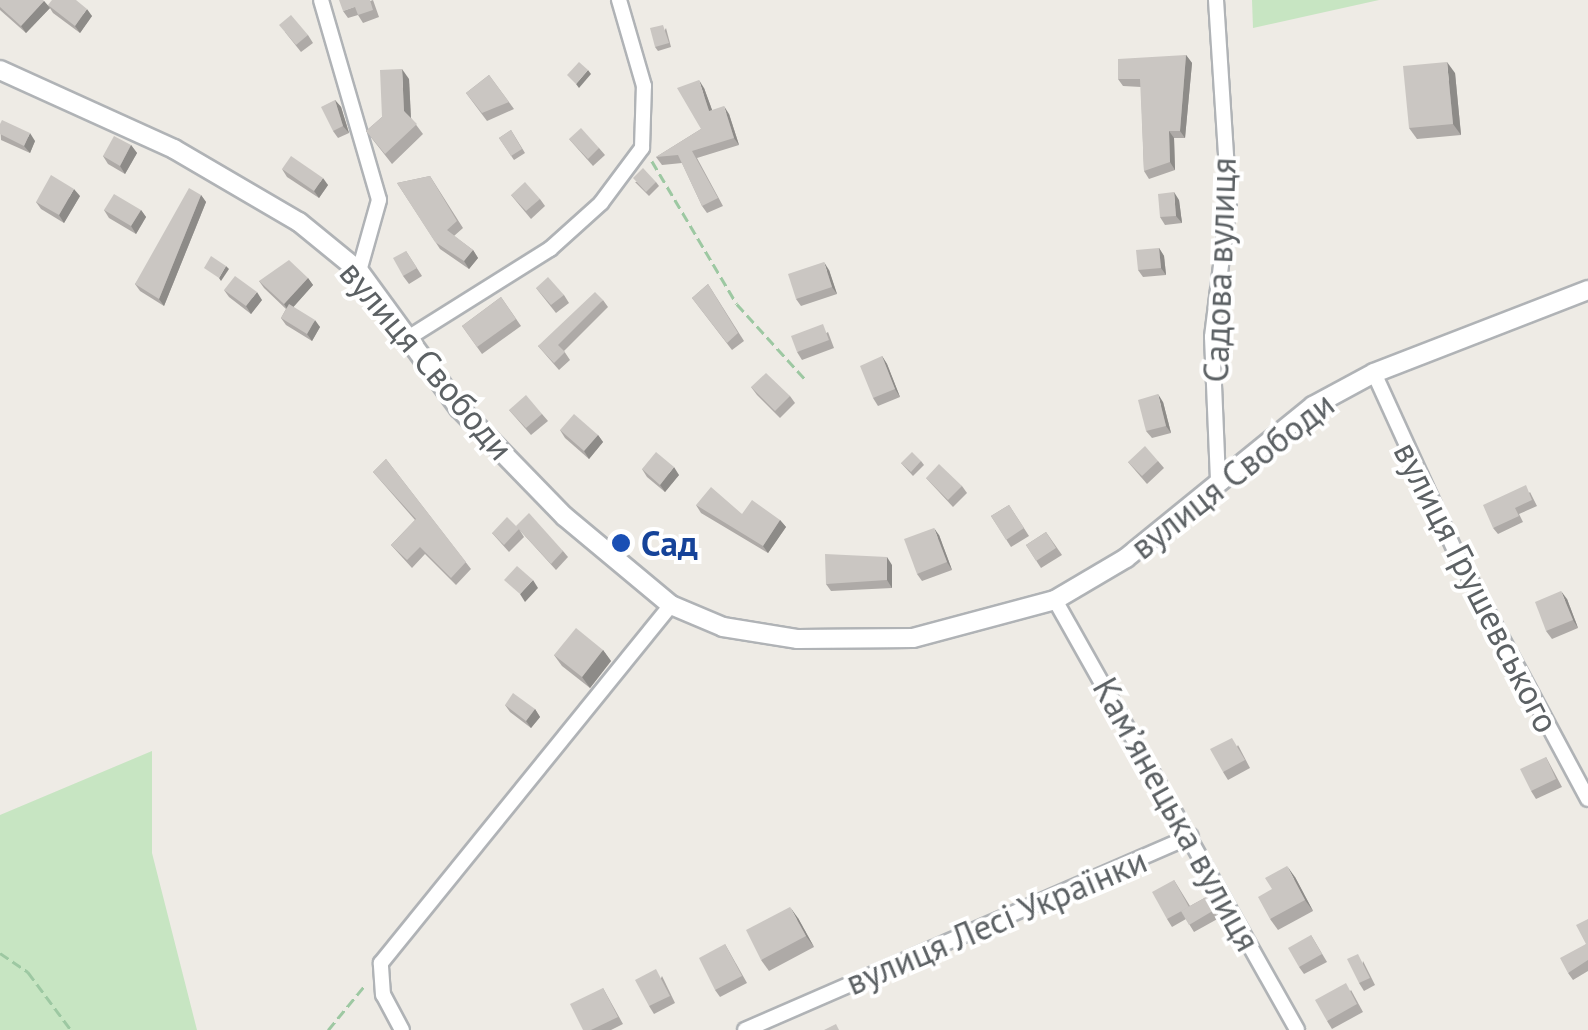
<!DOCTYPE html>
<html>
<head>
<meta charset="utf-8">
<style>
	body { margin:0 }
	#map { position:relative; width:1588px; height:1030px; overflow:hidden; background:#eeebe5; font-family:"PT Sans",sans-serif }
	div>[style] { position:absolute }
	.green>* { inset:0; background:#c7e5c2 }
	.path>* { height:2.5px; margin-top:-1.25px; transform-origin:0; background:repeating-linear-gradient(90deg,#9dc8a2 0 10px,transparent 0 15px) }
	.roads { filter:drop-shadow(2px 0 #b0b3b6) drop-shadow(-2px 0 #b0b3b6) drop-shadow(0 2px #b0b3b6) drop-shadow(0 -2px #b0b3b6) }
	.minor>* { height:14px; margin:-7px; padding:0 7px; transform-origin:7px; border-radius:7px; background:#fff }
	.tertiary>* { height:18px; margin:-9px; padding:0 9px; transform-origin:9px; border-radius:9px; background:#fff }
	.wall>* { inset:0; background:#aeaaa7 }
	.shaded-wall>* { inset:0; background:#8d8b88 }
	.building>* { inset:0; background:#cac6c2 }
	.dots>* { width:28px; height:28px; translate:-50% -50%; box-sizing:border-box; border:5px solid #fff; border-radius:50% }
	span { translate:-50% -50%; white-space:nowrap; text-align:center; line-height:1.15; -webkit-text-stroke:8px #fff; paint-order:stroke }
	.street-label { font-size:35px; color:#5c6164 }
	.transit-label { font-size:35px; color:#164399; font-weight:700 }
	.left { translate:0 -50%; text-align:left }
</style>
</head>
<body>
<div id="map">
	<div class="green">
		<i style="clip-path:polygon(1252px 0,1379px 0,1253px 28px)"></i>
		<i style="clip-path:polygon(152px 751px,152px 853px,197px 1030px,0 1030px,0 815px)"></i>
	</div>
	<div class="path">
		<i style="left:652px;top:161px;width:166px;rotate:59.3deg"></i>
		<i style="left:737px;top:304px;width:101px;rotate:47.8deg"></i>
		<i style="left:0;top:953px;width:34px;rotate:34deg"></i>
		<i style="left:28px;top:972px;width:72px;rotate:53.4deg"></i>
		<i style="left:328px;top:1030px;width:58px;rotate:-50.6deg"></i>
	</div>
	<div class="roads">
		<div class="minor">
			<i style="left:321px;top:0;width:208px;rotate:73.8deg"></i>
			<i style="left:379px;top:200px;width:74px;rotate:105.7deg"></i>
			<i style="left:1216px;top:0;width:202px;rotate:86.3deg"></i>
			<i style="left:1229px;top:202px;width:136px;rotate:97.2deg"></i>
			<i style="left:1212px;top:337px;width:144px;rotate:87.6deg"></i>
			<i style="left:408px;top:338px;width:168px;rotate:-32.1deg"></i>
			<i style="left:550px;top:249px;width:69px;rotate:-42deg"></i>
			<i style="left:601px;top:203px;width:69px;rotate:-53.3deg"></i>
			<i style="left:642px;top:148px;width:62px;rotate:-88.2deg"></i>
			<i style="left:644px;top:86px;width:90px;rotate:-106.2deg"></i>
			<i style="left:1374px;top:373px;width:198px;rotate:65.5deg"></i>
			<i style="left:1456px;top:553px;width:279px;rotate:61.8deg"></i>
			<i style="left:1055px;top:600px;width:493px;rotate:60.6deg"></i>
			<i style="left:402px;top:1030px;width:40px;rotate:-118deg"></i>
			<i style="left:383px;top:995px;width:32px;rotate:-94deg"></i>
			<i style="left:381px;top:963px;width:461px;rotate:-51deg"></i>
			<i style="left:745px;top:1030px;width:486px;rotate:-23.5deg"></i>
		</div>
		<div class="tertiary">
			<i style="left:0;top:70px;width:191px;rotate:24.4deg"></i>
			<i style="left:174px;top:149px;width:145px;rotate:30.3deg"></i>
			<i style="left:299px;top:222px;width:77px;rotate:39.2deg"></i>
			<i style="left:359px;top:271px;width:170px;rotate:53.9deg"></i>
			<i style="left:459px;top:408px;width:151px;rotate:45.8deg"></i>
			<i style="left:564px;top:516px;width:139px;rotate:39.8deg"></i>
			<i style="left:671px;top:605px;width:56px;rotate:22.9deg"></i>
			<i style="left:723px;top:627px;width:76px;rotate:9.1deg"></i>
			<i style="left:798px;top:639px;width:115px;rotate:-0.5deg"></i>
			<i style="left:913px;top:638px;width:147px;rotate:-15deg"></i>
			<i style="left:1055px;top:600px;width:82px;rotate:-30.6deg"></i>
			<i style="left:1126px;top:558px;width:241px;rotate:-39.1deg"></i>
			<i style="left:1313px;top:406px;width:69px;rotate:-28.4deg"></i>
			<i style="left:1374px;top:373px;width:230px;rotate:-21.2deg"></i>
		</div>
	</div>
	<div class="wall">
		<i style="clip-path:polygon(0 0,44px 1px,50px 8px,26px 33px,0 10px)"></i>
		<i style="clip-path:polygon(373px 0,379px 17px,363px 23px,358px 15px,348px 18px,343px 11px)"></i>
		<i style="clip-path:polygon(48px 5px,92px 16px,80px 33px,53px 13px)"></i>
		<i style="clip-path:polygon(666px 28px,671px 47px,658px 51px,655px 47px)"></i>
		<i style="clip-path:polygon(285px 32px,308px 35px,313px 43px,301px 52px)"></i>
		<i style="clip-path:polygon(1186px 55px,1192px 63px,1185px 138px,1174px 138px,1175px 170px,1149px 179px,1144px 171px,1141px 87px,1123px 86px,1118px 79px)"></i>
		<i style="clip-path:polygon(1455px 73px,1461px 135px,1417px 139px,1409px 128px)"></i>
		<i style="clip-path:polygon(489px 75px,514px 109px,487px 121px,466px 93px)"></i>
		<i style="clip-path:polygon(409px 79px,411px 118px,423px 134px,392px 164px,366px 131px,382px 117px)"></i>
		<i style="clip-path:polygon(704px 88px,712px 110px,729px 114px,739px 145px,697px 158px,723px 206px,707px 213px,702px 206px,682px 163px,662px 165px,656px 157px,701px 129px)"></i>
		<i style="clip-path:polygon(335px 100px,341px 107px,349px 133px,338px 138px,333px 131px)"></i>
		<i style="clip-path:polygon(0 124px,35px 141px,30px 153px,1px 140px)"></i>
		<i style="clip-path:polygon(511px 130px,525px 153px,514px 160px,499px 138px)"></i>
		<i style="clip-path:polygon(569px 139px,599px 148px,605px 155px,593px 166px)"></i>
		<i style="clip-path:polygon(131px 145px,137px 153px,125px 174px,108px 164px,103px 156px)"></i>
		<i style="clip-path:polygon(282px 169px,328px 185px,319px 198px,287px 177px)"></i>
		<i style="clip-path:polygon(430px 176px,463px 228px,454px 236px,473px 250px,478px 258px,469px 269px,440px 249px,397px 183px)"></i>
		<i style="clip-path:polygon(635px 182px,656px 182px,659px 186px,649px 196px)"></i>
		<i style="clip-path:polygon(201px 195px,206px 202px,164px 306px,140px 291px,135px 284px)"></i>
		<i style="clip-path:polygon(511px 195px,540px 199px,545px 206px,531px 219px)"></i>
		<i style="clip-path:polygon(80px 196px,64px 223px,41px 209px,36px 202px)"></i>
		<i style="clip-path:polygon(1179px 200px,1182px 223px,1165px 225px,1160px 217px)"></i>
		<i style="clip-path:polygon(104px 210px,141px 210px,146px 217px,136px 234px,109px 218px)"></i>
		<i style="clip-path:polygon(1159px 248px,1164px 256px,1166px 275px,1143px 277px,1138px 270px)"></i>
		<i style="clip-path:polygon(406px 251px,422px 276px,409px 284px,403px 276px)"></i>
		<i style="clip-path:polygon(829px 270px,837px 294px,801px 306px,796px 299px)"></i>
		<i style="clip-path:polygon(308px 278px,313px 285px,293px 307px,320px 327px,312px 341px,286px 325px,281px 318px,286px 309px,264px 288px,259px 281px)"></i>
		<i style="clip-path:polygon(708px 284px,744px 341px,732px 350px,692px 298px)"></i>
		<i style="clip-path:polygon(536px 288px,564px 295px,569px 303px,556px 313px)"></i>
		<i style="clip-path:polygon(224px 290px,262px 300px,251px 314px,229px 297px)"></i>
		<i style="clip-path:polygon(501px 297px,521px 326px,482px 354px,462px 326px)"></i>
		<i style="clip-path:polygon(603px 300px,608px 307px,564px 351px,570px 360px,559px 370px,538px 346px)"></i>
		<i style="clip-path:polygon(828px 332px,834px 348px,802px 360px,797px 352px)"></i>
		<i style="clip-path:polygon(882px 356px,887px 364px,900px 397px,878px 406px,873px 398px)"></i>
		<i style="clip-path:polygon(751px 387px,790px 396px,795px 403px,780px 418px,757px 395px)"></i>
		<i style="clip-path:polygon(1163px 402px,1171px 433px,1152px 438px,1146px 431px)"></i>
		<i style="clip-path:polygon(509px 410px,542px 414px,548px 421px,531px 435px)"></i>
		<i style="clip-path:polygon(560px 430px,598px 435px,603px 442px,589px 459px,565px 438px)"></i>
		<i style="clip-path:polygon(386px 459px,471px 569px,456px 585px,425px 554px,412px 568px,391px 545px,415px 520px,373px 472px)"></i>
		<i style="clip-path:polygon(921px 461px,924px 465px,913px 476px,901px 463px)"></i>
		<i style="clip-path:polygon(1158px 461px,1164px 468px,1147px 484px,1128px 462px)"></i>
		<i style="clip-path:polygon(642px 469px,679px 475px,665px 492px,647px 477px)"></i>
		<i style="clip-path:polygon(926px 478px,962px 486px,967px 493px,953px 507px)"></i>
		<i style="clip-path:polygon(1530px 492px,1537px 506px,1519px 514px,1523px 522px,1498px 534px,1493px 528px)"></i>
		<i style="clip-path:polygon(696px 505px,742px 514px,780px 520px,786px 527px,768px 553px,701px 513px)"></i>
		<i style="clip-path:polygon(1009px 505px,1029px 536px,1011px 547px,991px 516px)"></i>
		<i style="clip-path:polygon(516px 526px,563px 551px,568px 557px,556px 570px)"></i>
		<i style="clip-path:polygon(519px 529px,524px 537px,509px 552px,492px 533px)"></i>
		<i style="clip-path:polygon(1046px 532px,1062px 555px,1041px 568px,1026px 545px)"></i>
		<i style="clip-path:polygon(939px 535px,952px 570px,922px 581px,917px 574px)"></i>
		<i style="clip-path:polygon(892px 565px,892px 588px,831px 591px,826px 584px)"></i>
		<i style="clip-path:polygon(1567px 599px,1578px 628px,1552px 639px,1546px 631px)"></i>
		<i style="clip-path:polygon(603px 650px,611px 661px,590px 688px,562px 666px,554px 655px)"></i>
		<i style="clip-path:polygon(505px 705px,535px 709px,540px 717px,531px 728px,510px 712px)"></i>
		<i style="clip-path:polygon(1238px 745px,1250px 768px,1228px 780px,1223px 772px)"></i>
		<i style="clip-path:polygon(1546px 757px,1562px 787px,1536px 799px,1531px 791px)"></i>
		<i style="clip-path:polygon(1295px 877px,1313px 911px,1278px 930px,1270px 919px)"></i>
		<i style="clip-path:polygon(1174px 880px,1190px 906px,1208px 896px,1221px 917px,1194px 932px,1186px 919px,1172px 927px,1167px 919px)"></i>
		<i style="clip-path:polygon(798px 918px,814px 947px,769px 971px,761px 960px)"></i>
		<i style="clip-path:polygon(1588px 919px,1588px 971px,1573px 980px,1568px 973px,1586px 944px)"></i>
		<i style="clip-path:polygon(1311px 935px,1327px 962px,1304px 974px,1299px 967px)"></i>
		<i style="clip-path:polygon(725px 944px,747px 983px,720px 997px,715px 990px)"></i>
		<i style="clip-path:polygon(1363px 961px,1375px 985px,1364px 991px,1359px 983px)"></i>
		<i style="clip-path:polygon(662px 976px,675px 1003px,654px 1014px,649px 1006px)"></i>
		<i style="clip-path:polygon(603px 988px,623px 1024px,611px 1030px,583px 1030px)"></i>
		<i style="clip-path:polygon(1351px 990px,1363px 1012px,1332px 1029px,1327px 1021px)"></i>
	</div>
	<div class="shaded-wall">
		<i style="clip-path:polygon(44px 1px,50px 8px,26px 33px,21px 26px)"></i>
		<i style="clip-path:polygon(87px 9px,92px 16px,80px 33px,75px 26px)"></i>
		<i style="clip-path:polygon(1186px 55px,1192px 63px,1185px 138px,1180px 131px)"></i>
		<i style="clip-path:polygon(1447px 62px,1455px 73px,1461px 135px,1453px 124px)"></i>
		<i style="clip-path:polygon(402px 69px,409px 79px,411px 121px,404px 111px)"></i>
		<i style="clip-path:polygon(588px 70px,591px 74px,579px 88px,576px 84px)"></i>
		<i style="clip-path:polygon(699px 80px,704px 88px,715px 118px,709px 111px)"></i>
		<i style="clip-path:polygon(335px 100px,341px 107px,349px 133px,343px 126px)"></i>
		<i style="clip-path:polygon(724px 106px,729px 114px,739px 145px,734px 138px)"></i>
		<i style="clip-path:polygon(1169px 131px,1174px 138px,1175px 170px,1170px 162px)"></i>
		<i style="clip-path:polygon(30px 133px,35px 141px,30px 153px,24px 146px)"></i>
		<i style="clip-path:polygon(131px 145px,137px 153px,125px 174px,120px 166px)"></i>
		<i style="clip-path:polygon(323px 178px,328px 185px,319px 198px,314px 191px)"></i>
		<i style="clip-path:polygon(74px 189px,80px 196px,64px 223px,59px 215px)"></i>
		<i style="clip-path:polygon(1174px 192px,1179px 200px,1182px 223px,1176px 216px)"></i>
		<i style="clip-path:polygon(201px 195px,206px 202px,164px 306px,159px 299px)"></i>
		<i style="clip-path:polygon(141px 210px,146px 217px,136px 234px,131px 226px)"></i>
		<i style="clip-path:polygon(1159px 248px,1164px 256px,1166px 275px,1161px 268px)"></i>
		<i style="clip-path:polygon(473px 250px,478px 258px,469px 269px,464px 261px)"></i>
		<i style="clip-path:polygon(824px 262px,829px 270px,837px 294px,832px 287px)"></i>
		<i style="clip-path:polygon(226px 266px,229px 269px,221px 281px,219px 278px)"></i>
		<i style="clip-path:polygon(308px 278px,313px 285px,289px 312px,284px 304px)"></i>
		<i style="clip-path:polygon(257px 292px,262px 300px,251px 314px,246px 306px)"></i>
		<i style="clip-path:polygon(315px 320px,320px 327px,312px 341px,307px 334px)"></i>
		<i style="clip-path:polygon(882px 356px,887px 364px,900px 397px,895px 389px)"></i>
		<i style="clip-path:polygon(1158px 394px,1163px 402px,1171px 433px,1166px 426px)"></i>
		<i style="clip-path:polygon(598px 435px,603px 442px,589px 459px,584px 451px)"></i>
		<i style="clip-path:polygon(674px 467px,679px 475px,665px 492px,660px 485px)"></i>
		<i style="clip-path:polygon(780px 520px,786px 527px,768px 553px,763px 546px)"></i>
		<i style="clip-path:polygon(934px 528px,939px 535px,952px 570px,947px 562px)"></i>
		<i style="clip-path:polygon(887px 557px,892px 565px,892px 588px,887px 580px)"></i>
		<i style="clip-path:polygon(533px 580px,538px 588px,525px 602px,520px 594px)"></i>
		<i style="clip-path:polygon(1561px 591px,1567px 599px,1578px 628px,1573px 620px)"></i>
		<i style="clip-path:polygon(603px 650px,611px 661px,590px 688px,582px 677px)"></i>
		<i style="clip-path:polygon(535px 709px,540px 717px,531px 728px,526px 721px)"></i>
		<i style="clip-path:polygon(1287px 866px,1295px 877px,1313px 911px,1305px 900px)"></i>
		<i style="clip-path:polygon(790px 907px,798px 918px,814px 947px,806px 936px)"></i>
	</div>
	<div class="building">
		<i style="clip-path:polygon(0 0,43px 0,44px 1px,21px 26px,0 7px)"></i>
		<i style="clip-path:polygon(52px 0,76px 0,87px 9px,75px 26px,48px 5px)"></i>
		<i style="clip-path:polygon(339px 0,370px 0,373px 10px,358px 15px,355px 7px,343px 11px)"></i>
		<i style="clip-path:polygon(291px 15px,308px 35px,296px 45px,279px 25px)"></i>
		<i style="clip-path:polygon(663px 25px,669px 43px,655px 47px,650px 28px)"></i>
		<i style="clip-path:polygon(1186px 55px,1180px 131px,1169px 131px,1170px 162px,1144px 171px,1140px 79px,1118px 79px,1118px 59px)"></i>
		<i style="clip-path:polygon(579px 62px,588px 70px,576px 84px,567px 75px)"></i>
		<i style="clip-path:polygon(1447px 62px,1453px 124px,1409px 128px,1403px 66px)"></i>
		<i style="clip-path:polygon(402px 69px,404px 111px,417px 124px,385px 154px,366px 131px,382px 117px,380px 70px)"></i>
		<i style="clip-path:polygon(489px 75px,509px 102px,482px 113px,466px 93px)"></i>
		<i style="clip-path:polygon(699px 80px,709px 111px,724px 106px,734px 138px,692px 151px,718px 198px,702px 206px,678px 155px,656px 157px,701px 129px,677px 88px)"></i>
		<i style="clip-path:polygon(335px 100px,343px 126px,333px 131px,321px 107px)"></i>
		<i style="clip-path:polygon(2px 120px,30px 133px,24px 146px,0 134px,0 124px)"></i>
		<i style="clip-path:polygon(581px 128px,599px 148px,588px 159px,569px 139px)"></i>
		<i style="clip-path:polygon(511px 130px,522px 149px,511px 156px,499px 138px)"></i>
		<i style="clip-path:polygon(114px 136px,131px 145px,120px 166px,103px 156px)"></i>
		<i style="clip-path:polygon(291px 156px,323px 178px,314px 191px,282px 169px)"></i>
		<i style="clip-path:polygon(643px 168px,656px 182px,646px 192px,633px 178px)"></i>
		<i style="clip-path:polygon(51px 175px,74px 189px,59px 215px,36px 202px)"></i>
		<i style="clip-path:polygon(430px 176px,457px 221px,447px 230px,473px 250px,464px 261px,435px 242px,397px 183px)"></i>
		<i style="clip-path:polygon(525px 182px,540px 199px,526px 211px,511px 195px)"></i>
		<i style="clip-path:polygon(189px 188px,201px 195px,159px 299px,135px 284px)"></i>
		<i style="clip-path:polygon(1174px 192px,1176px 216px,1160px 217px,1158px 194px)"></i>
		<i style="clip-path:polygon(114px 194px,141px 210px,131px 226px,104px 210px)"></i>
		<i style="clip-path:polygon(1159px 248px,1161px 268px,1138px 270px,1136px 250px)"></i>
		<i style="clip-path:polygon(406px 251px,417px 268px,403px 276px,393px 258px)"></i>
		<i style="clip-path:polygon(211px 256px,226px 266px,219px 278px,204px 268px)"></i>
		<i style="clip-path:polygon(289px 260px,308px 278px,284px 304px,259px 281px)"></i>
		<i style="clip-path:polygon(824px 262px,832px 287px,796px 299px,788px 274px)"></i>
		<i style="clip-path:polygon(235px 276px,257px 292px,246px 306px,224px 290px)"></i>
		<i style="clip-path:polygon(548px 277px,564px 295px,551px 305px,536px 288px)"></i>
		<i style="clip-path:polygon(708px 284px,738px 333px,727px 343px,692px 298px)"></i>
		<i style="clip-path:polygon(595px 292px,603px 300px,558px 345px,565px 352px,554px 363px,538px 346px)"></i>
		<i style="clip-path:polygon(501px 297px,516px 319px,477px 347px,462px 326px)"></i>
		<i style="clip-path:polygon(289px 304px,315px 320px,307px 334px,281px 318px)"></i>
		<i style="clip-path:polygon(823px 324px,829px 340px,797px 352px,791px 336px)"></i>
		<i style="clip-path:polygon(882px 356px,895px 389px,873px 398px,860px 366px)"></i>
		<i style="clip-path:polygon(766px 373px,790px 396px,775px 411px,751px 387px)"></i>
		<i style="clip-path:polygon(1158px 394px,1166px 426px,1146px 431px,1138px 400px)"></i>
		<i style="clip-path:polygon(526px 395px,542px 414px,526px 428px,509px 410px)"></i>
		<i style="clip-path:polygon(574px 414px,598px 435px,584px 451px,560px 430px)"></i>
		<i style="clip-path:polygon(1145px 446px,1158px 461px,1142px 476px,1128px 462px)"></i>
		<i style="clip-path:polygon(656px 452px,674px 467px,660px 485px,642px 469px)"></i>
		<i style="clip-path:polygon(912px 452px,921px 461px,911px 472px,901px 463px)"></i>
		<i style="clip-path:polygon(386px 459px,466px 562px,451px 578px,420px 547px,407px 560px,391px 545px,416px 519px,373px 472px)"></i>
		<i style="clip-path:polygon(939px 464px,962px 486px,948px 500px,926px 478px)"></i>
		<i style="clip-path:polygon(1526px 485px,1532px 500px,1515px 508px,1519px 516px,1493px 528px,1483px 505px)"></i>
		<i style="clip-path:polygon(711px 487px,742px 514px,752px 500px,780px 520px,763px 546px,696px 505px)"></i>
		<i style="clip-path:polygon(1009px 505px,1024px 528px,1006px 540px,991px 516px)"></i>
		<i style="clip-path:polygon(529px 513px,563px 551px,551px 564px,516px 526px)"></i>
		<i style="clip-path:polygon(507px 517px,519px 529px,504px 545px,492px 533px)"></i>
		<i style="clip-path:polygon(934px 528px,947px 562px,917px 574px,904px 539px)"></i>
		<i style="clip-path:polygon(1046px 532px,1056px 548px,1036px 561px,1026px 545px)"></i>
		<i style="clip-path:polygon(825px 554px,887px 557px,887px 580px,826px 584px)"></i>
		<i style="clip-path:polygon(517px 566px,533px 580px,520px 594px,504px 580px)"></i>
		<i style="clip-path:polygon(1561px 591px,1573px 620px,1546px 631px,1535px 602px)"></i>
		<i style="clip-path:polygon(576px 628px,603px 650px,582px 677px,554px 655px)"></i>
		<i style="clip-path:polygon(513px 693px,535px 709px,526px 721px,505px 705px)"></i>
		<i style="clip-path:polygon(1232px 738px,1245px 760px,1223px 772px,1210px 749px)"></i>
		<i style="clip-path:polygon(1546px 757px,1556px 779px,1531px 791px,1520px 769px)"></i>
		<i style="clip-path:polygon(1287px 866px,1305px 900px,1270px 919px,1258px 897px,1272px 889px,1265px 878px)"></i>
		<i style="clip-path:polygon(1174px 880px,1189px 907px,1167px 919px,1152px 892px)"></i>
		<i style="clip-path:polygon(1208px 896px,1216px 909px,1189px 925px,1181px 911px)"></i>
		<i style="clip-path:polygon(790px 907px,806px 936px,761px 960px,746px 930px)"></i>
		<i style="clip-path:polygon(1588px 919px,1588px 960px,1568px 973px,1560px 958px,1586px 944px,1576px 925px)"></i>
		<i style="clip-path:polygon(1311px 935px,1322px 954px,1299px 967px,1288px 948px)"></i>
		<i style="clip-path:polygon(725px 944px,742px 976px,715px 990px,699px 958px)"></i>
		<i style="clip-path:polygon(1358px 954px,1370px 978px,1359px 983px,1347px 959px)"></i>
		<i style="clip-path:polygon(656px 969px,670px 996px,649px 1006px,635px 980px)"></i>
		<i style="clip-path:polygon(1346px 983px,1357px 1004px,1327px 1021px,1315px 1000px)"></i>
		<i style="clip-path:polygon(603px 988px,618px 1017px,591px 1030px,583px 1030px,570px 1004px)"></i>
		<i style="clip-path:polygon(836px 1024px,839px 1030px,824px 1030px)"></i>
	</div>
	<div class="dots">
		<i style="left:621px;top:543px;background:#1a4fb4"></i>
	</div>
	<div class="street-label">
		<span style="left:1219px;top:270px;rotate:-88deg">Садова вулиця</span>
		<span style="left:427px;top:360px;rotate:50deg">вулиця Свободи</span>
		<span style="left:1232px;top:475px;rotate:-38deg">вулиця Свободи</span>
		<span style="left:1477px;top:587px;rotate:63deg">вулиця Грушевського</span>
		<span style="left:1177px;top:814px;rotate:61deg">Камʼянецька вулиця</span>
		<span style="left:996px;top:921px;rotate:-23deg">вулиця Лесі Українки</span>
	</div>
	<div class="transit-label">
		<span class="left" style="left:641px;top:543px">Сад</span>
	</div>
</div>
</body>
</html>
